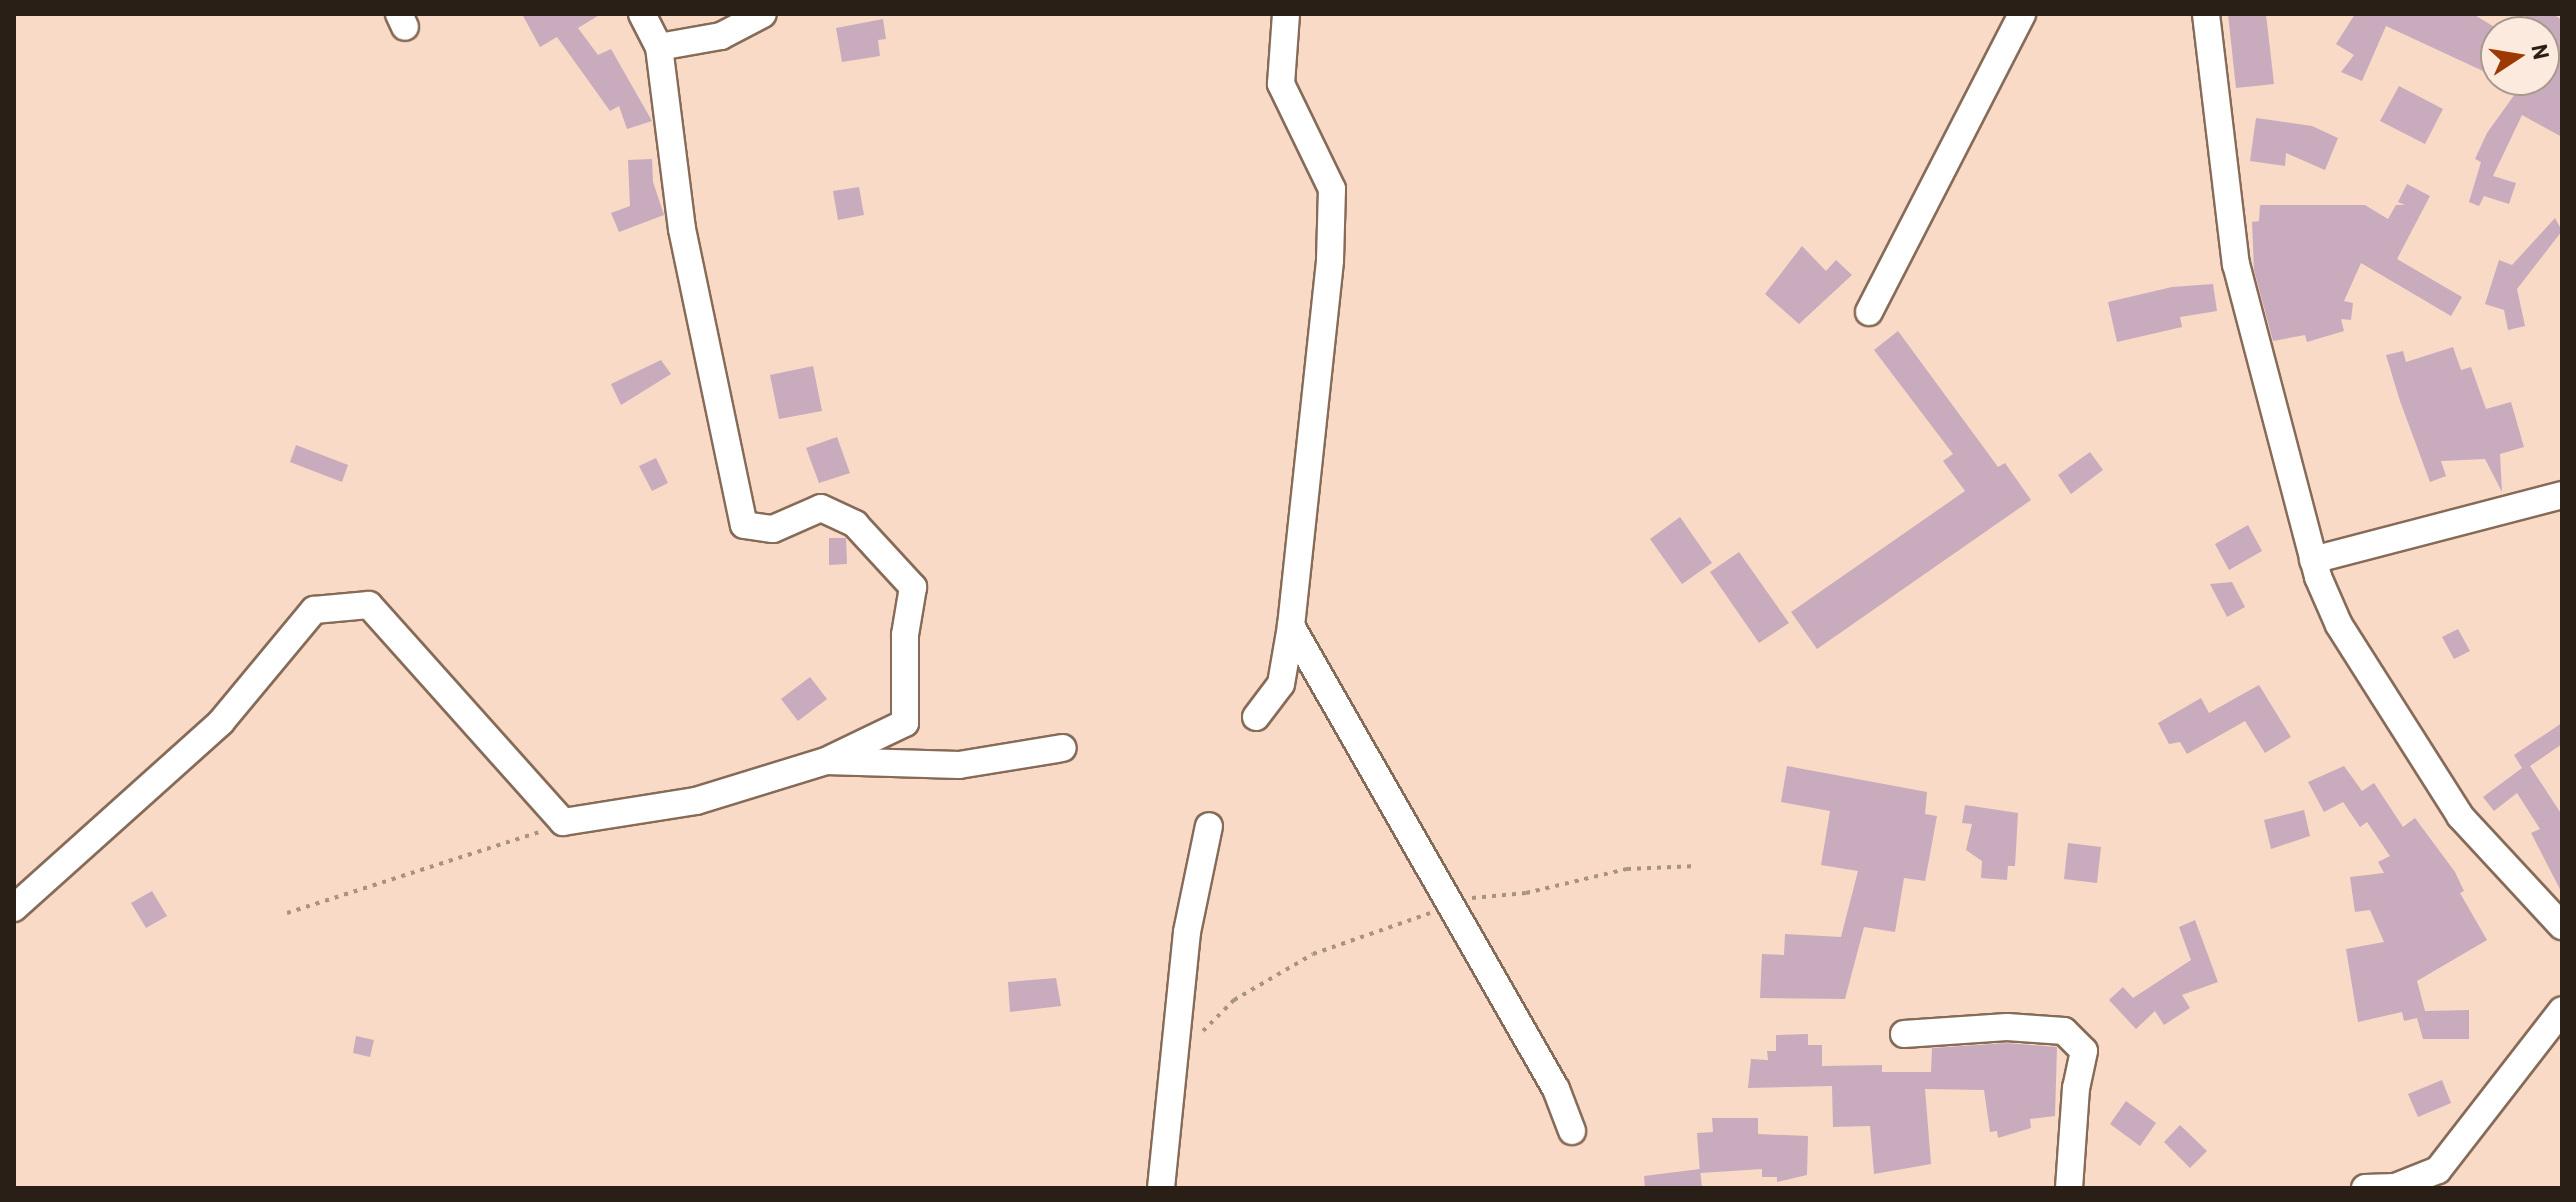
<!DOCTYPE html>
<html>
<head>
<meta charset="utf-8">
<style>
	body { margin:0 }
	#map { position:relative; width:2576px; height:1202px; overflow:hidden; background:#f8dac6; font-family:Barlow,sans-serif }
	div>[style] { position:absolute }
	.building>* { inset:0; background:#c9abbe }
	.path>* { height:4px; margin-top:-2px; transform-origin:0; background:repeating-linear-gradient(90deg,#a89282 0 4px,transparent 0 10px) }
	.roads { filter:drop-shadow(2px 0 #866b59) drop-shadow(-2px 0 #866b59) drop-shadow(0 2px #866b59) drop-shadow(0 -2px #866b59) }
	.minor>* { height:26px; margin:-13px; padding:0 13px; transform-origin:13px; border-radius:13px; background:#fff }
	span { translate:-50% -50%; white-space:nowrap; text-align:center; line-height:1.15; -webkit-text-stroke:8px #fceade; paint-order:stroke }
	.frame { position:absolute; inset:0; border:16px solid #2a1f17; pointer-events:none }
	.north { position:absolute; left:2480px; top:16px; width:80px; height:80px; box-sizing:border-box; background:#fceade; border:2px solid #a8998e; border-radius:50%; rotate:78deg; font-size:22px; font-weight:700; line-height:32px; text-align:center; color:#2a1f17 }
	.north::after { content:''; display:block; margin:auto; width:28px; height:36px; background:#9d3903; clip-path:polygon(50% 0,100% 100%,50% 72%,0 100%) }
</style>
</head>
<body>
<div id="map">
	<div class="building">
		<i style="clip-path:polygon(522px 14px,601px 14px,578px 28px,598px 55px,611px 49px,652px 121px,627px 129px,619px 106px,610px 111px,557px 37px,540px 47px)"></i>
		<i style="clip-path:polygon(2228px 14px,2266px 14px,2274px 84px,2236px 88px)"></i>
		<i style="clip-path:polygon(2355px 14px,2473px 14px,2496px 28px,2496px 77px,2386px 26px,2362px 81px,2341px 72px,2354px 55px,2336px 44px)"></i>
		<i style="clip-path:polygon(2527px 14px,2553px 14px,2562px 20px,2562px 137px,2522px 115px,2493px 176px,2516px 183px,2509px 204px,2484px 196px,2479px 206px,2469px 202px,2481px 162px,2475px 159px,2487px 133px,2525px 80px,2544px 80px,2544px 32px,2517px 32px)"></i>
		<i style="clip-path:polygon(883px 19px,886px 39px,878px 40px,880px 56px,842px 62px,836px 28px)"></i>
		<i style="clip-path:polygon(2399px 86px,2443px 109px,2425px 144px,2380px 121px)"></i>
		<i style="clip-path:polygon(2256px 118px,2312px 126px,2338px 138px,2325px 170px,2286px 153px,2285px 166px,2250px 161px)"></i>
		<i style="clip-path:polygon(652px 159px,653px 182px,664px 215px,619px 232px,611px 213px,630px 206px,628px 160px)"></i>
		<i style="clip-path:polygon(2407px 184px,2430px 196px,2397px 259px,2462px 297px,2451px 316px,2361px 263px,2344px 301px,2353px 303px,2351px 320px,2341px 319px,2344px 331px,2307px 342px,2305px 335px,2273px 341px,2254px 270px,2252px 222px,2259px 221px,2260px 205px,2365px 205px,2388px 219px,2396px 205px,2405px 205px,2398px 202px)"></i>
		<i style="clip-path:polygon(859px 187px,864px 215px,838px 220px,833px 191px)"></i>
		<i style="clip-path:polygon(2555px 218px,2562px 231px,2517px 289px,2525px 326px,2508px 330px,2504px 310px,2485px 304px,2499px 260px,2512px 265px)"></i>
		<i style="clip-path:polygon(1802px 246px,1826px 271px,1836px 260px,1852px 275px,1799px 324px,1765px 294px)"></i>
		<i style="clip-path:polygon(2213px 284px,2217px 311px,2180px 317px,2182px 327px,2117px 342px,2108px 302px,2172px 287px)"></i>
		<i style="clip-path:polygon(1898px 331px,1998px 467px,2005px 463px,2031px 500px,1817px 649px,1791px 612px,1965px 491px,1943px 461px,1953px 454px,1874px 350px)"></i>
		<i style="clip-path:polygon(2453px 347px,2461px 370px,2471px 367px,2486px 409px,2511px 402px,2524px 447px,2500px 454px,2502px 492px,2485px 459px,2441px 461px,2446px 476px,2430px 482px,2400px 401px,2386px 355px,2403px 351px,2406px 362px)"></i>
		<i style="clip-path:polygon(661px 360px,671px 374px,621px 405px,611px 384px)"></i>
		<i style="clip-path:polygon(813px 366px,822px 411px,779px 419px,770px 375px)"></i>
		<i style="clip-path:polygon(837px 437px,850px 473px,819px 483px,806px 448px)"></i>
		<i style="clip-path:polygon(296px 445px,348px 465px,342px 482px,290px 462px)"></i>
		<i style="clip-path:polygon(2090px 452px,2103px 470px,2071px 494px,2058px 475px)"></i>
		<i style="clip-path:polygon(656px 458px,668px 483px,652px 491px,639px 466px)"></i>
		<i style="clip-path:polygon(1680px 517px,1712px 563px,1682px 584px,1650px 539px)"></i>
		<i style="clip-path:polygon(2248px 525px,2262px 551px,2229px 570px,2215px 544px)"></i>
		<i style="clip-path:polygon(829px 538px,846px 538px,847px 564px,829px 565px)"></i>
		<i style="clip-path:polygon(1739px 552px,1789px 623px,1759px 643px,1710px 572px)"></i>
		<i style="clip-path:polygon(2232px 582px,2245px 607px,2227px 617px,2210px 584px)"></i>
		<i style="clip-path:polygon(2458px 629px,2470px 651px,2454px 659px,2442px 637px)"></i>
		<i style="clip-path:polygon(810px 677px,827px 699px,798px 721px,781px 699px)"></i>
		<i style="clip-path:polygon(2259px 685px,2291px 737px,2265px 753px,2245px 721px,2187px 754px,2180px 742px,2169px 744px,2158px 723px,2201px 698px,2209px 713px)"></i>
		<i style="clip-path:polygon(2562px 723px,2562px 744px,2530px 766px,2562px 815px,2562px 893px,2531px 833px,2540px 829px,2517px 793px,2494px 811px,2483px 797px,2522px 768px,2514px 755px)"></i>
		<i style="clip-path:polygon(1787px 766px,1927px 792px,1925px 814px,1937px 816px,1925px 881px,1904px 878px,1895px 932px,1864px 927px,1845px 999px,1760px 998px,1762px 954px,1784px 955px,1785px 934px,1841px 937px,1858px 871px,1821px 865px,1830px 811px,1781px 802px)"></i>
		<i style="clip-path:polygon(2344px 766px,2362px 791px,2374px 783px,2403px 827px,2415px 818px,2455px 872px,2464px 891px,2460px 893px,2487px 940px,2417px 981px,2425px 1011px,2469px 1010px,2469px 1039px,2423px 1039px,2417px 1018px,2404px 1021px,2402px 1012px,2358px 1022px,2346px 949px,2384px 942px,2370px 910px,2355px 912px,2350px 877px,2384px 873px,2378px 862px,2390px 856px,2367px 822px,2360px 827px,2343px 802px,2324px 812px,2308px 782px)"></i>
		<i style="clip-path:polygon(1965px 805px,2018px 813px,2015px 866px,2008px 866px,2007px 880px,1981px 878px,1982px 861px,1966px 850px,1972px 824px,1962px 823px)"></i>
		<i style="clip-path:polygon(2304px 810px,2310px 836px,2271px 849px,2264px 820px)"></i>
		<i style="clip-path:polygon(2068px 843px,2101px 847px,2097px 883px,2064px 879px)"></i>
		<i style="clip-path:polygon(152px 891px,167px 916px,146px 928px,131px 903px)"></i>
		<i style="clip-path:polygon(2195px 920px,2218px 982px,2182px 995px,2190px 1008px,2164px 1025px,2155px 1011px,2136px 1029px,2109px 1000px,2123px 987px,2133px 998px,2191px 960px,2179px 927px)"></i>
		<i style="clip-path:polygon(1056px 978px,1061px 1006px,1010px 1012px,1008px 982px)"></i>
		<i style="clip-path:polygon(1808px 1034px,1808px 1045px,1822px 1045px,1822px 1066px,1882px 1065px,1882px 1072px,1931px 1072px,1932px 1048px,2007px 1043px,2057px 1047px,2055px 1116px,2030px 1119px,2031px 1128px,1998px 1138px,1997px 1131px,1990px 1132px,1984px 1090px,1925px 1089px,1931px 1164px,1874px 1174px,1870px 1126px,1833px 1127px,1832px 1086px,1748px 1088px,1751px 1059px,1768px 1060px,1767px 1051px,1776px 1051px,1776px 1035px)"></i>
		<i style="clip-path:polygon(356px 1036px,374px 1040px,370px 1057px,353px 1053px)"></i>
		<i style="clip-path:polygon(2442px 1080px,2451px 1103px,2418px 1117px,2408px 1094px)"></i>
		<i style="clip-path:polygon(2126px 1101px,2156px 1123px,2140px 1146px,2110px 1124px)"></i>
		<i style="clip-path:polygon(1712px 1118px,1758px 1118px,1758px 1134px,1808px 1136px,1807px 1175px,1777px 1182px,1777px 1177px,1762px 1177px,1762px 1169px,1700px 1173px,1697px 1133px,1713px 1132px)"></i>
		<i style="clip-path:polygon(2180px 1125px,2207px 1151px,2190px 1168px,2164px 1142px)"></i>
		<i style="clip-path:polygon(1700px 1169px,1702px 1188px,1645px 1188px,1644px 1176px)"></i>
	</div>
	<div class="path">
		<i style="left:1472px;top:898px;width:54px;rotate:-5.3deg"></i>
		<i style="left:1526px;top:893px;width:104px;rotate:-13.4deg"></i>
		<i style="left:1627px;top:869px;width:70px;rotate:-2.5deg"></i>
		<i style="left:287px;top:913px;width:268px;rotate:-17.8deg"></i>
		<i style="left:1203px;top:1031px;width:44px;rotate:-45deg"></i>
		<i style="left:1234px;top:1000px;width:91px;rotate:-30.2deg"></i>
		<i style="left:1313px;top:954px;width:124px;rotate:-19.3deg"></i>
	</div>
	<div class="roads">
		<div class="minor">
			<i style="left:399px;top:14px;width:14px;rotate:65deg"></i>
			<i style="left:642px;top:14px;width:37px;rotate:63deg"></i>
			<i style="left:659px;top:47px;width:183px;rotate:82.8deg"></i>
			<i style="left:682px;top:229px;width:302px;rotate:78.2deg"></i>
			<i style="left:744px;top:525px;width:29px;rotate:8deg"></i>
			<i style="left:773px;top:529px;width:52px;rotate:-23.6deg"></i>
			<i style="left:821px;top:508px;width:38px;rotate:25deg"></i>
			<i style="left:855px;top:524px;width:86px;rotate:47.4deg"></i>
			<i style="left:913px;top:587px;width:49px;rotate:99.5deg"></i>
			<i style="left:905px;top:635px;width:88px;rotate:90deg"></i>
			<i style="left:905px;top:723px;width:83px;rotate:154.4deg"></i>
			<i style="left:2206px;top:14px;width:252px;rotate:83.2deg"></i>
			<i style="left:2236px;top:264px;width:324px;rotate:75.3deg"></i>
			<i style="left:2318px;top:577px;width:52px;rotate:66.4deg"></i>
			<i style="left:2339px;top:625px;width:226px;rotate:57.6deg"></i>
			<i style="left:2460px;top:816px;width:150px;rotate:47.2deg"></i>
			<i style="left:659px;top:47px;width:63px;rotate:-10.1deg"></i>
			<i style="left:721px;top:36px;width:47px;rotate:-27.6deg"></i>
			<i style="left:1869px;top:312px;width:335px;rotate:-62.8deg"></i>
			<i style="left:2313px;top:560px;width:257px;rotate:-14.6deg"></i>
			<i style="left:1291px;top:626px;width:533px;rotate:60.22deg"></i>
			<i style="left:1556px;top:1089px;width:45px;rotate:69.1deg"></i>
			<i style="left:1256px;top:717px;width:41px;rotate:-52.9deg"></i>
			<i style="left:1281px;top:684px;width:59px;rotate:-80.2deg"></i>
			<i style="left:1291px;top:626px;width:368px;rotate:-83.9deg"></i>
			<i style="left:1330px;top:260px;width:71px;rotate:-88.4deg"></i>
			<i style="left:1332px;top:189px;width:117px;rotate:-115.9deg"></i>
			<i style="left:1281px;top:84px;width:70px;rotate:-85.9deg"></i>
			<i style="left:14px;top:908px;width:278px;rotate:-41.9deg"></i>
			<i style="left:221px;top:722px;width:146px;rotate:-50.3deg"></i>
			<i style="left:314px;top:610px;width:55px;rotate:-5.2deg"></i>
			<i style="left:369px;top:605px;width:291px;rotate:48.2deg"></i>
			<i style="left:563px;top:822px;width:135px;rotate:-9deg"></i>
			<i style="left:696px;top:801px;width:136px;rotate:-17.1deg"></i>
			<i style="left:826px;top:761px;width:133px;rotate:1.7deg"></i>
			<i style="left:959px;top:765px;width:105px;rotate:-9.3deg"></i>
			<i style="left:1904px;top:1034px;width:103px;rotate:-3.9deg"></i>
			<i style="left:2007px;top:1027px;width:57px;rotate:4deg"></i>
			<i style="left:2064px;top:1031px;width:28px;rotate:45deg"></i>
			<i style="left:2084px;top:1051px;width:38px;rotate:102deg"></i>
			<i style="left:2076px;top:1088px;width:100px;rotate:94deg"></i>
			<i style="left:1161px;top:1188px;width:257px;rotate:-84.2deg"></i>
			<i style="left:1187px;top:932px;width:108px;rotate:-78.3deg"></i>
			<i style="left:2365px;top:1188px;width:30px;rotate:-2deg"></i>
			<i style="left:2395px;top:1187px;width:46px;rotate:-21.6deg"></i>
			<i style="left:2438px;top:1170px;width:202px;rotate:-52.2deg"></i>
		</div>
	</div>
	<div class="frame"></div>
	<div class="north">N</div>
</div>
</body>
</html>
